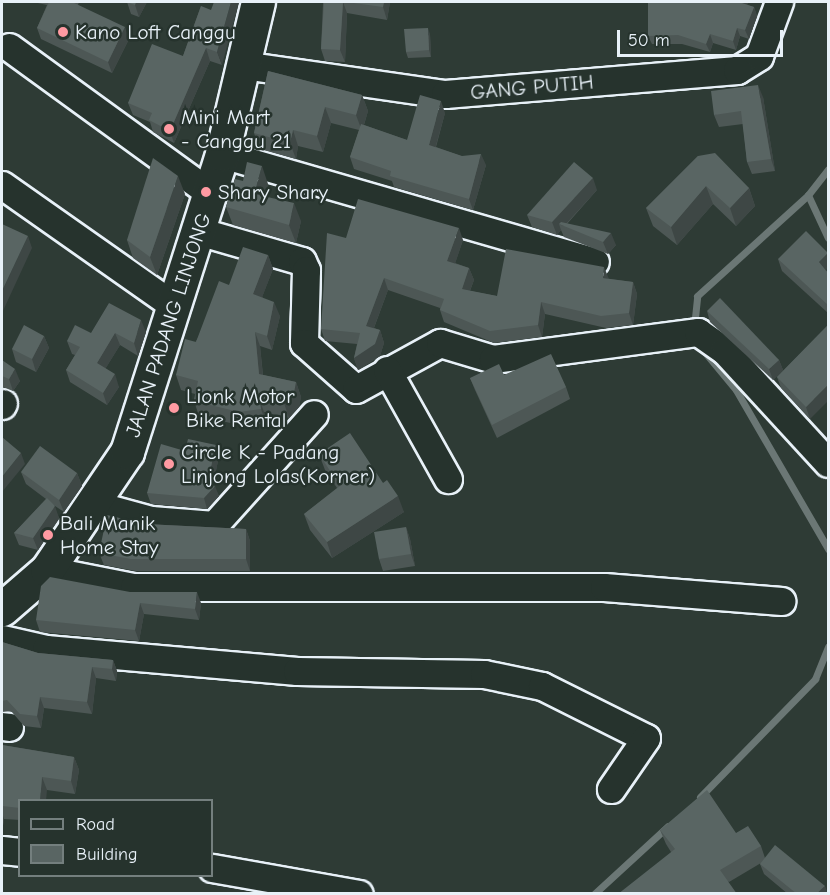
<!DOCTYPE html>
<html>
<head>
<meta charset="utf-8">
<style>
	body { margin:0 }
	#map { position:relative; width:830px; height:895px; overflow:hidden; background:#2e3b35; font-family:"Comic Neue",sans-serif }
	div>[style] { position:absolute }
	.stream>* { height:7px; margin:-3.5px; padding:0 3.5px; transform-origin:3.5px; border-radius:3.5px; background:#6b7775 }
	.roads { filter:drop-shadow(2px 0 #e8f1f8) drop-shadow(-2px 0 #e8f1f8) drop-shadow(0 2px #e8f1f8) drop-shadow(0 -2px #e8f1f8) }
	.street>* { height:27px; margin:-13.5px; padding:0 13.5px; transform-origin:13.5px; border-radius:13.5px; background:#26332d }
	.secondary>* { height:33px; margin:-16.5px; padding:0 16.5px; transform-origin:16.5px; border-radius:16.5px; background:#26332d }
	.wall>* { inset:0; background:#4d5755 }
	.shaded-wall>* { inset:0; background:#3e4745 }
	.building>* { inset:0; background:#596563 }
	.dots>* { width:16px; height:16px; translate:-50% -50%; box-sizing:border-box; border:3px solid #26332d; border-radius:50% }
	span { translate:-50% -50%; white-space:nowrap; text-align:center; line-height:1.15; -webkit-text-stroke:5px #26332d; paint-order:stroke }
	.poi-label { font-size:21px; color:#e8f1f8 }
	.left { translate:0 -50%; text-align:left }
	.street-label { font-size:21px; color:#e8f1f8 }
	.frame { position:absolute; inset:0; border:3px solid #e8f1f8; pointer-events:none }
	.legend { position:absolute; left:18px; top:799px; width:195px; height:78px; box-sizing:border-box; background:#26332d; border:2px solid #747f7e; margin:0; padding:8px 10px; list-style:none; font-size:18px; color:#e8f1f8 }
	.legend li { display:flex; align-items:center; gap:12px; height:30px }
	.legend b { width:30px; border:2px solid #747f7e }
	.scale { position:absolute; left:617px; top:30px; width:166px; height:27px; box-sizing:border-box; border:3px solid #e8f1f8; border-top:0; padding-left:8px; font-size:18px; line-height:21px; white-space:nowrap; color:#e8f1f8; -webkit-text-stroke:4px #26332d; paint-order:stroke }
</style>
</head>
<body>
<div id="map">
	<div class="stream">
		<i style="left:808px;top:195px;width:47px;rotate:65.1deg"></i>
		<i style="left:694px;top:327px;width:31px;rotate:-84deg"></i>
		<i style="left:697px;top:296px;width:150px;rotate:-42.3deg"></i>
		<i style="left:808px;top:195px;width:33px;rotate:-52deg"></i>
		<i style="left:693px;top:338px;width:67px;rotate:50.4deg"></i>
		<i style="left:736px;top:390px;width:184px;rotate:59.9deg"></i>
		<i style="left:700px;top:797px;width:165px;rotate:-45.7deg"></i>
		<i style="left:815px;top:679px;width:35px;rotate:-68deg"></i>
		<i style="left:594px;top:894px;width:100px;rotate:-42.6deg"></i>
	</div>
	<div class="roads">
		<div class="street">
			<i style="left:9px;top:47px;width:248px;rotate:36deg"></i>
			<i style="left:243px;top:65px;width:204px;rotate:8.2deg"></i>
			<i style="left:445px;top:94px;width:293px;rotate:-4.7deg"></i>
			<i style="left:737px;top:70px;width:26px;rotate:-32deg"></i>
			<i style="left:759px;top:56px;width:58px;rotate:-69.7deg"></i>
			<i style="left:222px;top:154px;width:388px;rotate:16.1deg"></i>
			<i style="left:2px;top:185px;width:210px;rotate:35.1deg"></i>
			<i style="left:198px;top:231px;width:108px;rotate:16.1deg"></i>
			<i style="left:302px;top:261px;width:10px;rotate:66deg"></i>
			<i style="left:306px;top:270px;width:73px;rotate:91.6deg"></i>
			<i style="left:304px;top:343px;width:69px;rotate:41.5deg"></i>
			<i style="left:356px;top:389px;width:96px;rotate:-28.7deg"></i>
			<i style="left:440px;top:343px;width:55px;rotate:16.8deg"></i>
			<i style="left:493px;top:359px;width:207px;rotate:-7.5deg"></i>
			<i style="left:698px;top:332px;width:33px;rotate:35deg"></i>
			<i style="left:725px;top:351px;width:152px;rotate:47.4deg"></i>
			<i style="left:387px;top:370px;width:125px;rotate:60.8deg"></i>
			<i style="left:2px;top:405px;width:2px;rotate:-63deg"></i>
			<i style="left:96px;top:505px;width:57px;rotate:15.3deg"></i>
			<i style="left:151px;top:520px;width:63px;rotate:4.5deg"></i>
			<i style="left:214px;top:525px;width:149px;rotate:-48deg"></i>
			<i style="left:47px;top:570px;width:89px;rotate:11.1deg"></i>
			<i style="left:134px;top:587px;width:470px"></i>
			<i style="left:604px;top:587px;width:178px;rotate:4.5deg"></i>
			<i style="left:2px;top:639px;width:45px;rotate:12.8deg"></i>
			<i style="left:46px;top:649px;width:252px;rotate:5deg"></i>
			<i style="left:297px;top:671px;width:187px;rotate:0.9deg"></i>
			<i style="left:484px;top:674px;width:59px;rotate:11.7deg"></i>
			<i style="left:542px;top:686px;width:116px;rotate:26.6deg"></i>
			<i style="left:646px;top:738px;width:62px;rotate:124.5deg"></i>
			<i style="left:2px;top:726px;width:7px;rotate:8deg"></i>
			<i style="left:2px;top:850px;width:18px;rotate:6deg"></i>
			<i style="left:212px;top:868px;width:149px;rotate:10deg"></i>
		</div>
		<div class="secondary">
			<i style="left:2px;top:609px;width:60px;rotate:-40.9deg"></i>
			<i style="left:47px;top:570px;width:143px;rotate:-55.9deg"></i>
			<i style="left:127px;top:452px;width:313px;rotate:-72.3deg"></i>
			<i style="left:222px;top:154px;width:156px;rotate:-76.7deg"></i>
		</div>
	</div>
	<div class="wall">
		<i style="clip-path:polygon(33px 2px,79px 2px,78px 5px,129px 39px,112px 73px,41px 39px,37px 28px,47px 5px)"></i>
		<i style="clip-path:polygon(127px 2px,147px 2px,139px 17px,131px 14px)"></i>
		<i style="clip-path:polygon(290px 2px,390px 2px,387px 20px,347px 13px,345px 62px,325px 61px,321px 49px,323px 3px)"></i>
		<i style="clip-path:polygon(648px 2px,748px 2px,747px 5px,754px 7px,757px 16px,749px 39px,740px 36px,736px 50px,713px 43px,710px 52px,682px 44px,652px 44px,648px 36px)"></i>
		<i style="clip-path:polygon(201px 6px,222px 65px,210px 61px,174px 143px,153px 132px,150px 122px,133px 115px,128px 103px,183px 56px)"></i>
		<i style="clip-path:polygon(430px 34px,431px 57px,408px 58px,406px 52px)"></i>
		<i style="clip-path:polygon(268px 71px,362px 95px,368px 111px,364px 125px,407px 140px,445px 113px,436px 147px,486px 165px,473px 210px,394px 187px,392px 181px,354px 169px,350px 157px,359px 130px,331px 123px,323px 152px,298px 146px,296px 159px,260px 149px,254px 133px)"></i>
		<i style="clip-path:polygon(763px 97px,775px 171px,752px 174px,747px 162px,743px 124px,719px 127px,714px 115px)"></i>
		<i style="clip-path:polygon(698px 156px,749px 188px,755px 206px,736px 226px,713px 204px,677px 245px,653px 226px,646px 208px)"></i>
		<i style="clip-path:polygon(243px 181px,268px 184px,265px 196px,301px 221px,296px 243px,233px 225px,226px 207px)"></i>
		<i style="clip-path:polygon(597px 190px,567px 224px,616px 245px,608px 254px,564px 237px,561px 230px,557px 235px,532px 227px,527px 215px)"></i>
		<i style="clip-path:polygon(185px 194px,157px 275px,133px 258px,127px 240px)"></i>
		<i style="clip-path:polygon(346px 238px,463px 240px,455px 263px,469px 268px,474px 280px,470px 291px,497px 296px,609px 279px,633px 282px,637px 294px,633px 325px,606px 328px,545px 314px,542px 337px,494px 343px,444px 322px,440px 310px,440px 308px,388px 290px,374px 328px,380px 330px,384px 343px,380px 356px,358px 370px,354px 358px,357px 344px,325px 341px,321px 329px)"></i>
		<i style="clip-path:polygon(268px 255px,273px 269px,262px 297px,280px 316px,272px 350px,260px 346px,263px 375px,296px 382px,301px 397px,299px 407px,289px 418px,264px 412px,266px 423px,244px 426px,199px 416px,194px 401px,195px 394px,181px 390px,176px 375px,229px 285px)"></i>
		<i style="clip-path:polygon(778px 259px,826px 270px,828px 273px,828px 313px,782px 271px)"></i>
		<i style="clip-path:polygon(707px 311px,779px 360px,783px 370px,773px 380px,710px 322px)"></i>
		<i style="clip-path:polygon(828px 325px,810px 419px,781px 388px,777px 377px)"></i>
		<i style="clip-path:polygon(146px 332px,138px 356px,120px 345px,105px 369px,119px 387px,107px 405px,70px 382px,66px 370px,75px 355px,72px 354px,67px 341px,91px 333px)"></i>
		<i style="clip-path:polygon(44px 336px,49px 348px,36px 372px,16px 362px,12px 349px)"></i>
		<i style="clip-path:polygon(2px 360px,20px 381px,13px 391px,3px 387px,2px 388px)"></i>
		<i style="clip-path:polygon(504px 375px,566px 387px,570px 399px,497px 438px,475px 390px,470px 378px)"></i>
		<i style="clip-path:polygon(185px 451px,219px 456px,213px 485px,219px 496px,207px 509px,151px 504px,147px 493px)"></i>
		<i style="clip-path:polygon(319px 454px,383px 483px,404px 512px,332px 558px,310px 530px,304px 514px,337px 488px,325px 470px)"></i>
		<i style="clip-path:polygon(21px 472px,77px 473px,82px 486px,64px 512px,52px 504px,59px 518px,38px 550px,19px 545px,14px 533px,46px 499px,26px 484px)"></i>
		<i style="clip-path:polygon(145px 524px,246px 529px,250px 541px,250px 571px,136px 571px,104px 565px,99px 553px)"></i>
		<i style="clip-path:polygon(406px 527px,410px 539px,415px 566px,383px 571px,379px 559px)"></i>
		<i style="clip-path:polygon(130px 592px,201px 603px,199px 620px,144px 614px,139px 641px,40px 632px,36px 620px)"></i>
		<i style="clip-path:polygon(2px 642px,38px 653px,113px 660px,117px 671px,116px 681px,96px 678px,92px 714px,44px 708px,41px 728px,24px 726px,11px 711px,2px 712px)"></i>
		<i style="clip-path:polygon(2px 745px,74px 757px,79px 770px,75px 794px,47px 790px,20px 801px,20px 820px,4px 819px,2px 832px)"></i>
		<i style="clip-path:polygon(660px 830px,736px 833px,761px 846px,765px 858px,828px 894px,788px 894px,764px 874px,760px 864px,761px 863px,729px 882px,671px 852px,666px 844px)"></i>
	</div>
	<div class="shaded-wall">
		<i style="clip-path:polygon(136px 2px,147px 2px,139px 17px,135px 5px)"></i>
		<i style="clip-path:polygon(231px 2px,239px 2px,222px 65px,217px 52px)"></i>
		<i style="clip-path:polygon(343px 2px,347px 13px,345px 62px,340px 50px)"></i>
		<i style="clip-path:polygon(384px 2px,390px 2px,387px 20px,383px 7px)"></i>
		<i style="clip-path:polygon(742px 2px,748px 2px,745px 12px,742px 3px)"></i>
		<i style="clip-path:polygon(754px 7px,757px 16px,749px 39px,745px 30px)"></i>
		<i style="clip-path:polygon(125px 27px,129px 39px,112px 73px,108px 62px)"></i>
		<i style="clip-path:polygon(428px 28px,430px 34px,431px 57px,429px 50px)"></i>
		<i style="clip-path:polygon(737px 28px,740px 36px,736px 50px,733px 41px)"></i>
		<i style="clip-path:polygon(710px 34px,713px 43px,710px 52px,706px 44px)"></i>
		<i style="clip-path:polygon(206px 48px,210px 61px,174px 143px,170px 131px)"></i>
		<i style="clip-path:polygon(758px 85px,763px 97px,775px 171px,771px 159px)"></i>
		<i style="clip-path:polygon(362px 95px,368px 111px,362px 131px,356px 115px)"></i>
		<i style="clip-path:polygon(441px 101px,445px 113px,433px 156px,429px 145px)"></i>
		<i style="clip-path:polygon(325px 107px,331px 123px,323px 152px,317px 136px)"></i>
		<i style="clip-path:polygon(293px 130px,298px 146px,296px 159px,290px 143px)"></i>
		<i style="clip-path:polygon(481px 154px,486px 165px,473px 210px,469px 199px)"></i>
		<i style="clip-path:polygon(262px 166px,268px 184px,261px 212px,254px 194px)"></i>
		<i style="clip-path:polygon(178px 176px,185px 194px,157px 275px,150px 257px)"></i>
		<i style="clip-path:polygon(593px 178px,597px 190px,564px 226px,559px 224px,561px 230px,557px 235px,552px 222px)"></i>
		<i style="clip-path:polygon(706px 186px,713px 204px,677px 245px,671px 227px)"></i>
		<i style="clip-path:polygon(749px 188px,755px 206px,736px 226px,730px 208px)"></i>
		<i style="clip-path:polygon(294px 203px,301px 221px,296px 243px,289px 225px)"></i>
		<i style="clip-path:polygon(459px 228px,463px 240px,452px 273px,447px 261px)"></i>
		<i style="clip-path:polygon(611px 233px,616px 245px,608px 254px,603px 242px)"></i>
		<i style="clip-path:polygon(28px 236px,32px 248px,2px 313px,2px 291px)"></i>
		<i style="clip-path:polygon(828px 253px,828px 268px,823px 274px,819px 262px)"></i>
		<i style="clip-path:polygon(268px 255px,273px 269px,258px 308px,253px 294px)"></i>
		<i style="clip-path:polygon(604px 267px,609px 279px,603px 278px)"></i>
		<i style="clip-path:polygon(469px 268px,474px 280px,466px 301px,462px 289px)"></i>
		<i style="clip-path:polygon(384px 278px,388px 290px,370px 338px,366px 326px)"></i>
		<i style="clip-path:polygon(633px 282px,637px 294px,633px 325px,629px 313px)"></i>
		<i style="clip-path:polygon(274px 302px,280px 316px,272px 350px,267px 336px)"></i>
		<i style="clip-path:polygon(541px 302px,545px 314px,542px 337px,538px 325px)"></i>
		<i style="clip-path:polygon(141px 320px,146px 332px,138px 356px,134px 343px)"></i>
		<i style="clip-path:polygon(380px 330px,384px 343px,380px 356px,358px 370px,354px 358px)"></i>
		<i style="clip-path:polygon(255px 332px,260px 346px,264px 388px,259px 374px)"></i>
		<i style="clip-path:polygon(115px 333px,120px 345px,101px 376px,97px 363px)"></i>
		<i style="clip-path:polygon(44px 336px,49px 348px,36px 372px,32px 359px)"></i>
		<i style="clip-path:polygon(779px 360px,783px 370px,773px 380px,769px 369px)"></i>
		<i style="clip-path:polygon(15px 369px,20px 381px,13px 391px,9px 379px)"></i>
		<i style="clip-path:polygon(115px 374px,119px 387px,107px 405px,103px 393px)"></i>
		<i style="clip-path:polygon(296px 382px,301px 397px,299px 407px,289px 418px,284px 403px)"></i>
		<i style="clip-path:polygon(828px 385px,828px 401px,810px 419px,806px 407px)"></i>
		<i style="clip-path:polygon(259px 398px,264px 412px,266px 423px,261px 409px)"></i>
		<i style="clip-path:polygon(216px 445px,219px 456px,212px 490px,215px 486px,219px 496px,207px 509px,204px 498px)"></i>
		<i style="clip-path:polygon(21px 453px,25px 464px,2px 492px,2px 477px)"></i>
		<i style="clip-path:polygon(77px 473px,82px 486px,64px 512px,59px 500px)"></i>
		<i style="clip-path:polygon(398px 496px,404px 512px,332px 558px,327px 542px)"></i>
		<i style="clip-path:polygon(55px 506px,59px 518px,38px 550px,33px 538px)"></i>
		<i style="clip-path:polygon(406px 527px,410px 539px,415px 566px,411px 554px)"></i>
		<i style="clip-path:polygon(246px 529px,250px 541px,250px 571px,246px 559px)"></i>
		<i style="clip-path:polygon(197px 592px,201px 603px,199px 620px,195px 609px)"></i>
		<i style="clip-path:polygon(140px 603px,144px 614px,139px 641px,135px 630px)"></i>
		<i style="clip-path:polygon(113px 660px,117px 671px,116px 681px,112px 669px)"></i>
		<i style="clip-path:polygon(92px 667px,96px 678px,92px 714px,87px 702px)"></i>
		<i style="clip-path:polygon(40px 697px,44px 708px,41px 728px,37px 716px)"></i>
		<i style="clip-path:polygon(74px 757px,79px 770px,75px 794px,71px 781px)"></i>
		<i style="clip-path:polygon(42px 777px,47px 790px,46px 801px,40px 801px)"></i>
		<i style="clip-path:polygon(2px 813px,4px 819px,2px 832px)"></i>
		<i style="clip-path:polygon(825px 886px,828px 894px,816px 894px)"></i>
	</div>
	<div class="building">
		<i style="clip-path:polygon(49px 2px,72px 2px,125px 27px,108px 62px,37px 28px)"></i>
		<i style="clip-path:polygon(126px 2px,136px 2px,135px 5px)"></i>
		<i style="clip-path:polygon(214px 2px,231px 2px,217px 52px,206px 48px,170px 131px,149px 120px,152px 113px,128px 103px,152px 44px,183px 56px,201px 6px,211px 10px)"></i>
		<i style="clip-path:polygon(324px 2px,343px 2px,340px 50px,321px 49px)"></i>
		<i style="clip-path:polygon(346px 2px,384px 2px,383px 7px)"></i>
		<i style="clip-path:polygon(648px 2px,742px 2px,742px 3px,754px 7px,745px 30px,737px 28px,733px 41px,710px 34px,706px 44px,678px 35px,648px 36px)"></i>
		<i style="clip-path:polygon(428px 28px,429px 50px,406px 52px,404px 29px)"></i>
		<i style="clip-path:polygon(268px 71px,362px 95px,356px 115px,325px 107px,317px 136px,293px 130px,290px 143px,254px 133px)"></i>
		<i style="clip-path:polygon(758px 85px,771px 159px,747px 162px,741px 111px,714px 115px,711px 91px)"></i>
		<i style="clip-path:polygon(420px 95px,441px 101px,429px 145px,462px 156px,481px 154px,469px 199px,390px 176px,391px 171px,350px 157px,361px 124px,407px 140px)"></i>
		<i style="clip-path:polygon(715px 153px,749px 188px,730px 208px,706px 186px,671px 227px,646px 208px,698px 156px)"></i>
		<i style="clip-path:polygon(153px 158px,178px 176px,150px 257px,127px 240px)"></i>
		<i style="clip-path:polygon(247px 162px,262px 166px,254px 194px,294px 203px,289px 225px,226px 207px,235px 179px,243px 181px)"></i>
		<i style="clip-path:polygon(574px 162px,593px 178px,552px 222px,527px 215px)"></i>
		<i style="clip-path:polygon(358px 199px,459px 228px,447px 261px,469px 268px,462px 289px,497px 296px,506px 249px,604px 267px,603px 278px,633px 282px,629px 313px,601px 316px,541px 302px,538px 325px,490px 331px,440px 310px,444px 299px,384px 278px,366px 326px,380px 330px,375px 344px,354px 358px,360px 333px,321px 329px,327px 233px,346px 238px)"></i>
		<i style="clip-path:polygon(561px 222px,611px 233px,603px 242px,559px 224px)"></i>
		<i style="clip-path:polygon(2px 224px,28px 236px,2px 291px)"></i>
		<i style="clip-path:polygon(806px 231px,828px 253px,819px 262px,828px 273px,828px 305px,778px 259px)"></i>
		<i style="clip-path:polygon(243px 247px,268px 255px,253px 294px,274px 302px,267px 336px,255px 332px,259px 374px,296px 382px,294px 393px,284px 403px,259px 398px,261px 409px,239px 412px,194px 401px,198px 381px,176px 375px,185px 339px,196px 342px,219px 281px,229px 285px)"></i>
		<i style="clip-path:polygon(720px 298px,779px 360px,769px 369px,707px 311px)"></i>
		<i style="clip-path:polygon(109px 303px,141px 320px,134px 343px,115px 333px,97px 363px,115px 374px,103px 393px,66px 370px,80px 347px,67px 341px,75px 325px,91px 333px)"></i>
		<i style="clip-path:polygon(24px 325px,44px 336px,32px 359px,12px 349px)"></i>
		<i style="clip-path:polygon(828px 325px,828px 385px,806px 407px,777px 377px)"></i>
		<i style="clip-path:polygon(551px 354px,566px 387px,492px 425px,470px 378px,499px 364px,504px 375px)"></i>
		<i style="clip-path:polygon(2px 360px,15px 369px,9px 379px,2px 376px)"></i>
		<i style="clip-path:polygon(350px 433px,383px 483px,387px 480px,398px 496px,327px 542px,304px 514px,340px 486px,319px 454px)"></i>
		<i style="clip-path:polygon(2px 437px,21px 453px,2px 477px)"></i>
		<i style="clip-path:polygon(188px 439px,216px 445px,207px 484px,215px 486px,204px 498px,147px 493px,161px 444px,185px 451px)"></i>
		<i style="clip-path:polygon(40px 446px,77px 473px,59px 500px,21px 472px)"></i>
		<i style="clip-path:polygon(47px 498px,55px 506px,33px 538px,14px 533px)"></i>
		<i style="clip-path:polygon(107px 515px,145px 524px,246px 529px,246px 559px,131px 559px,99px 553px)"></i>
		<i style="clip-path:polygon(406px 527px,411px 554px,379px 559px,374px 532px)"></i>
		<i style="clip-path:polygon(50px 577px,130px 592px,197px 592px,195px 609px,140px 603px,135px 630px,36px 620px,41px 586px)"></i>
		<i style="clip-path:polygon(2px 642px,38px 653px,113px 660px,112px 669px,92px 667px,87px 702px,40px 697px,37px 716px,20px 714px,7px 700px,2px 701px)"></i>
		<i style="clip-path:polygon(2px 745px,74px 757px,71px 781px,42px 777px,40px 801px,20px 801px,20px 808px,2px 806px)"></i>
		<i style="clip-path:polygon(707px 790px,736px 833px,748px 826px,761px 846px,720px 870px,737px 894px,618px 894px,675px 849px,660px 830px)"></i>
		<i style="clip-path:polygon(775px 845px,825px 886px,816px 894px,797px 894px,760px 864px)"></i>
	</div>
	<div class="dots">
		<i style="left:63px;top:32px;background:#ff9aa2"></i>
		<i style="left:169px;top:129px;background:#ff9aa2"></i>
		<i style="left:206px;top:192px;background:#ff9aa2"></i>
		<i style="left:174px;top:408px;background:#ff9aa2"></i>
		<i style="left:169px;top:464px;background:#ff9aa2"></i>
		<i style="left:48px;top:535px;background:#ff9aa2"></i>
	</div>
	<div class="poi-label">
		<span class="left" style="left:75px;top:32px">Kano Loft Canggu</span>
		<span class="left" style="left:181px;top:129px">Mini Mart<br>- Canggu 21</span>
		<span class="left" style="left:218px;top:192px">Shary Shary</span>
		<span class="left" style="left:186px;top:408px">Lionk Motor<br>Bike Rental</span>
		<span class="left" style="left:181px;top:464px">Circle K - Padang<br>Linjong Lolas(Korner)</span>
		<span class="left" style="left:60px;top:535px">Bali Manik<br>Home Stay</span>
	</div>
	<div class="street-label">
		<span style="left:532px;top:87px;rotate:-5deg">GANG PUTIH</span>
		<span style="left:168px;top:325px;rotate:-72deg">JALAN PADANG LINJONG</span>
	</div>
	<div class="frame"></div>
	<ul class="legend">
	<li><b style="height:8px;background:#26332d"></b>Road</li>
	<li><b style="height:16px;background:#596563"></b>Building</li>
	</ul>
	<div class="scale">50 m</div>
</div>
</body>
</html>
